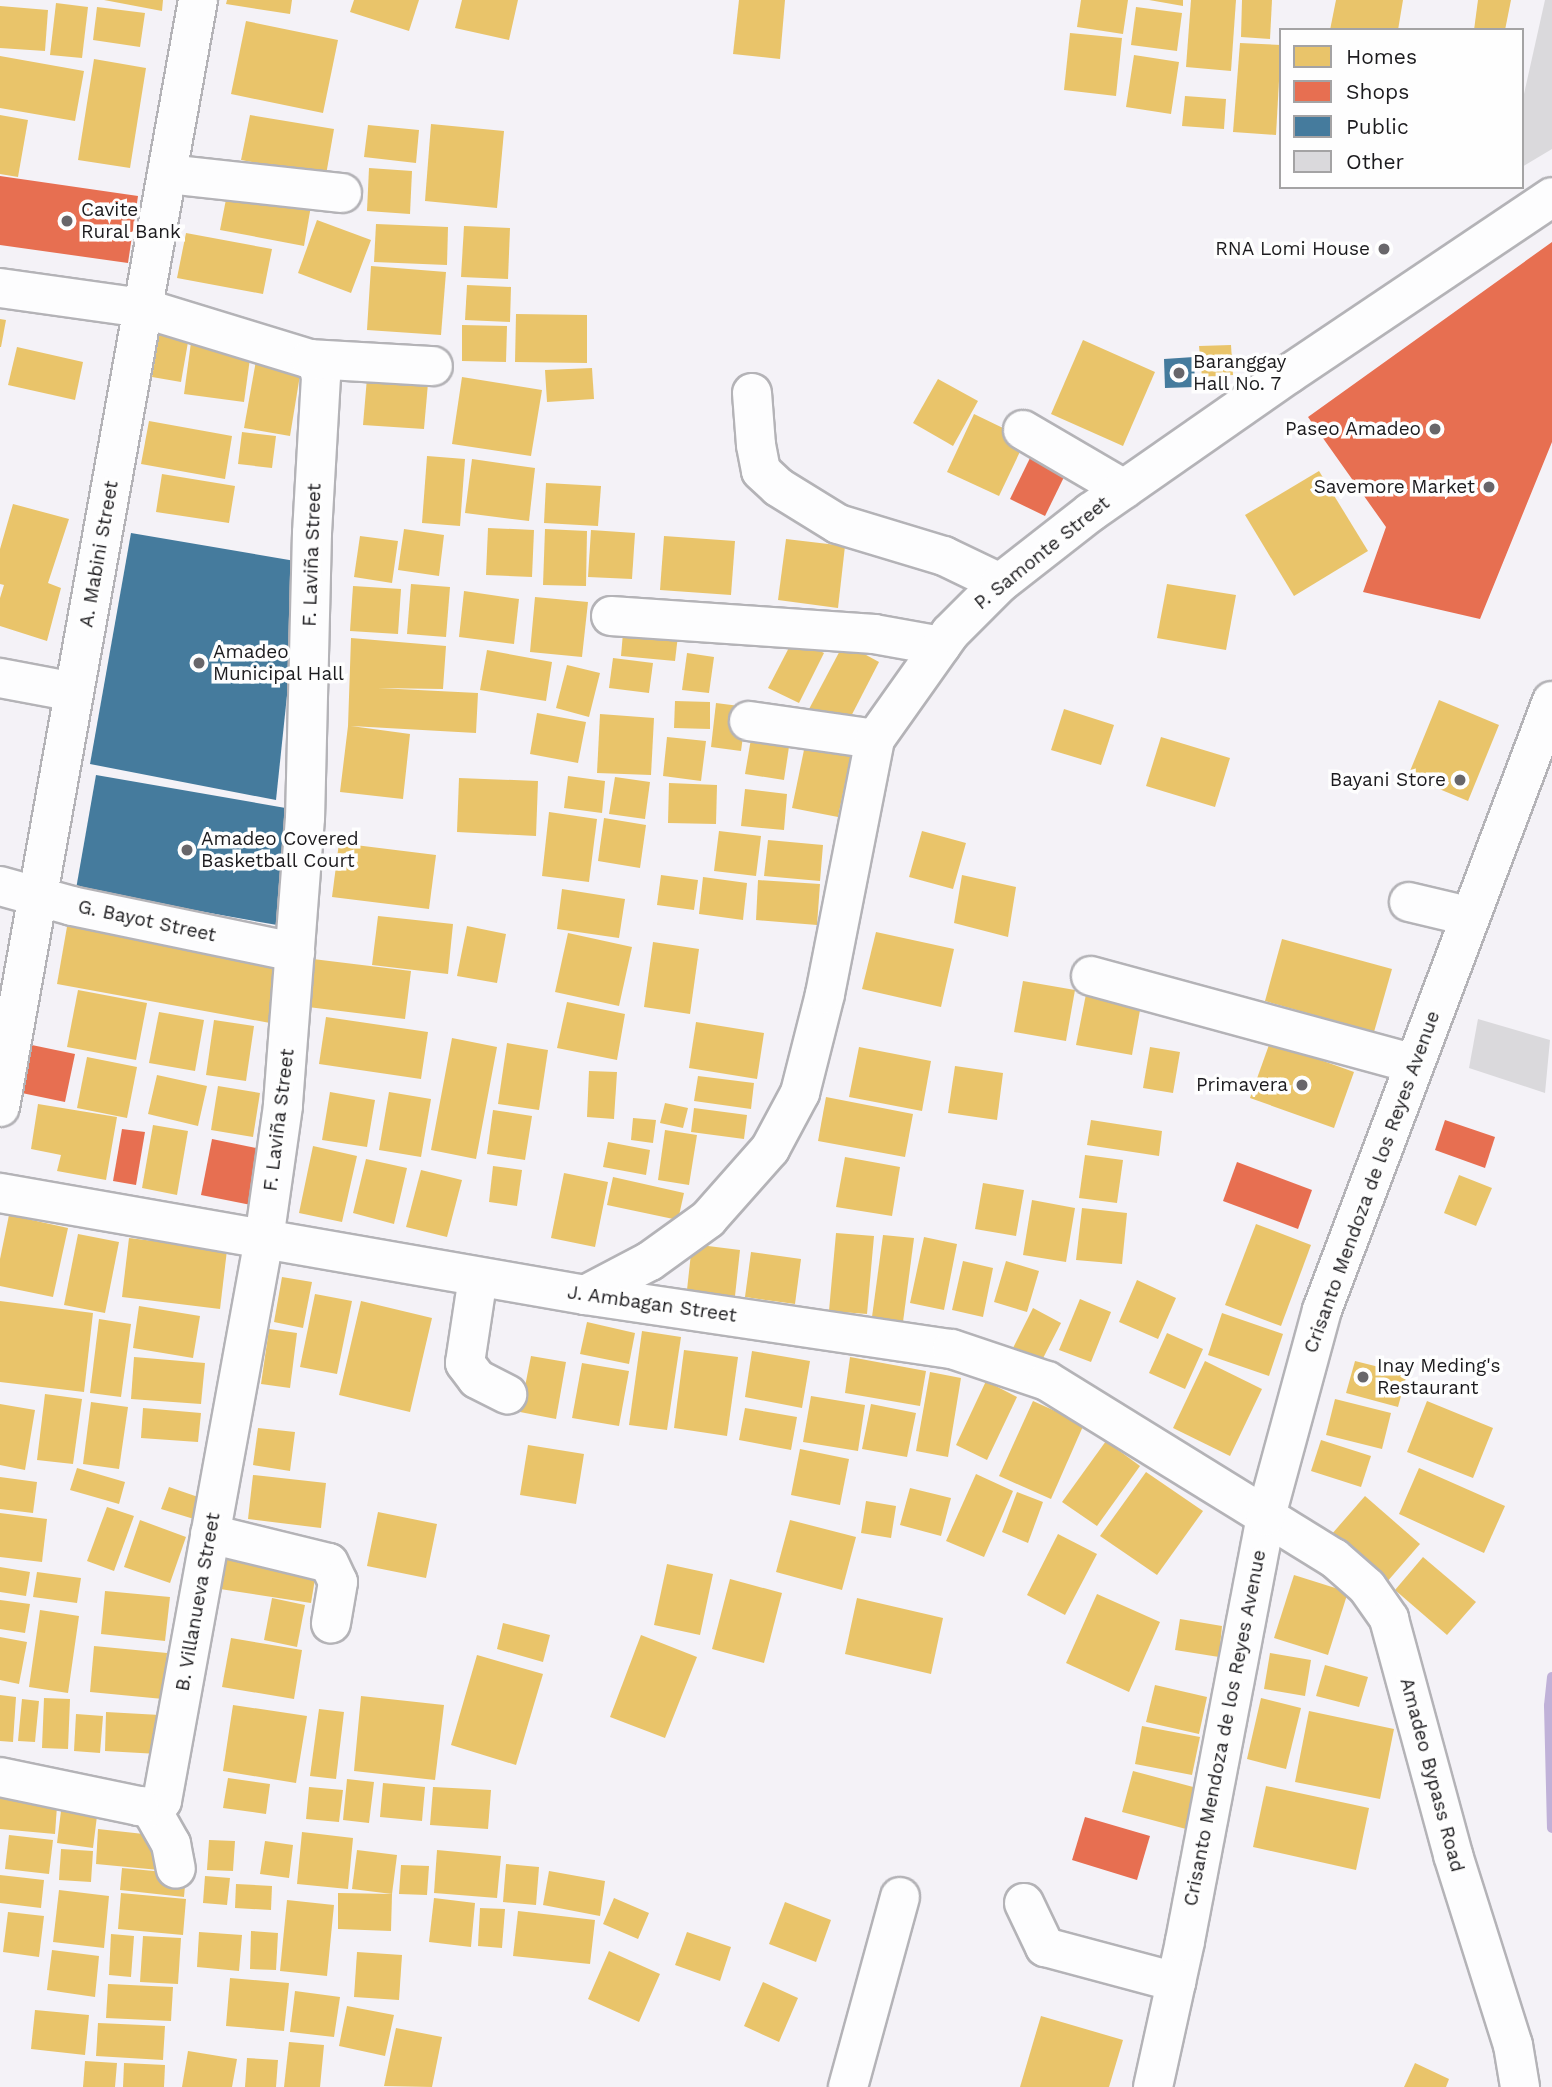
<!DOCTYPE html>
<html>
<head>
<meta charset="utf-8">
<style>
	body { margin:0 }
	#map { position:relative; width:1552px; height:2087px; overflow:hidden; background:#f4f2f7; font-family:"Work Sans",sans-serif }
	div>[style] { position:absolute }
	.homes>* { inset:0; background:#e9c46a }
	.shops>* { inset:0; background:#e76f51 }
	.public>* { inset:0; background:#457b9d }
	.stream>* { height:10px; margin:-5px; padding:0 5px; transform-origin:5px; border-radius:5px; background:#c0b1d8 }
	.building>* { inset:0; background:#dad9dc }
	.roads { filter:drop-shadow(2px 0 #b4b3b7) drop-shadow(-2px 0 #b4b3b7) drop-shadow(0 2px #b4b3b7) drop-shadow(0 -2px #b4b3b7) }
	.minor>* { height:38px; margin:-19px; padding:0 19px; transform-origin:19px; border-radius:19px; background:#fdfdfe }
	.major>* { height:38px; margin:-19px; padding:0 19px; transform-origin:19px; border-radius:19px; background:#fdfdfe }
	.dots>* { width:19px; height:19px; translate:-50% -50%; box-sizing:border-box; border:4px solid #fefefe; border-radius:50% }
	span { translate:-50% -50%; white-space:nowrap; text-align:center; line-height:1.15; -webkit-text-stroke:7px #fefefe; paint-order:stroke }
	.poi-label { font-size:19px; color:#1c1b1e }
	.left { translate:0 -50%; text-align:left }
	.right { translate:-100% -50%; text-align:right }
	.street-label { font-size:19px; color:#1c1b1e }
	.legend { position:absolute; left:1279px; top:28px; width:245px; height:161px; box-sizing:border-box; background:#fefefe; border:2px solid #a4a3a4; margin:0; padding:9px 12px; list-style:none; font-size:21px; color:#1c1b1e }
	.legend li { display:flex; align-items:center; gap:14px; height:35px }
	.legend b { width:35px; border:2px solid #a4a3a4 }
</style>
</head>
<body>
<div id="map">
	<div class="homes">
		<i style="clip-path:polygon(104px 0,163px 0,162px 11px)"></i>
		<i style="clip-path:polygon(227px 0,292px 0,290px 14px,226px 4px)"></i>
		<i style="clip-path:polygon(354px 0,419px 0,409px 31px,350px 12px)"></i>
		<i style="clip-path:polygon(462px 0,518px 0,509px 40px,455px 28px)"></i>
		<i style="clip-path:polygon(739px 0,785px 0,780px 59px,733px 54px)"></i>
		<i style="clip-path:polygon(1081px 0,1128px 0,1123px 34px,1077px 27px)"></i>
		<i style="clip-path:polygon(1149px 0,1183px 0,1183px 6px)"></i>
		<i style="clip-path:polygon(1191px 0,1236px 0,1231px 71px,1186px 67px)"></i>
		<i style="clip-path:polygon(1242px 0,1272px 0,1270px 39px,1241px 37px)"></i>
		<i style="clip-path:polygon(1336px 0,1403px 0,1398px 30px,1330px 30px)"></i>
		<i style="clip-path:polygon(1478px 0,1511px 0,1505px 30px,1474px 30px)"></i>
		<i style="clip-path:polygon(56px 3px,88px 7px,82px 58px,50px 55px)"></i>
		<i style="clip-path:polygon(0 6px,48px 10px,45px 51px,0 48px)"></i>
		<i style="clip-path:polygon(97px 7px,145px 13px,140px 47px,93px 40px)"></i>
		<i style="clip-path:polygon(1136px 7px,1182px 13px,1177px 51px,1131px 45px)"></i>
		<i style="clip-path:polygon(246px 21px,338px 40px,323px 113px,231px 94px)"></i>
		<i style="clip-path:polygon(1070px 33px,1122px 38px,1116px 96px,1064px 90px)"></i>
		<i style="clip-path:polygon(1240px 43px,1281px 45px,1276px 135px,1233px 132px)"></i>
		<i style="clip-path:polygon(1134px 55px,1179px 62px,1171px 114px,1126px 107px)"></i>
		<i style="clip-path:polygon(0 56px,84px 71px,75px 121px,0 108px)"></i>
		<i style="clip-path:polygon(94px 59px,146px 68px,130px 168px,78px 160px)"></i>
		<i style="clip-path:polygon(1185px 96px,1226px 99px,1224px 129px,1182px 126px)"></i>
		<i style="clip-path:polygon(0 115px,28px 120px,18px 177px,0 174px)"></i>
		<i style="clip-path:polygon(250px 115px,334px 129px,326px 175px,241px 160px)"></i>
		<i style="clip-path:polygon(431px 124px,504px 131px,497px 208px,425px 201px)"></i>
		<i style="clip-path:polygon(368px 125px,419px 130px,416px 163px,364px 157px)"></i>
		<i style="clip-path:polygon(369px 168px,412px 171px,410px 214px,367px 211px)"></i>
		<i style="clip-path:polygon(229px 184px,312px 200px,304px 246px,220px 230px)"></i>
		<i style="clip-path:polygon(317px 220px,371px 240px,351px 293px,298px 273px)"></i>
		<i style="clip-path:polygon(376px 224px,448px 227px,447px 265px,374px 262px)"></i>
		<i style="clip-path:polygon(464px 226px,510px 228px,508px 279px,461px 277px)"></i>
		<i style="clip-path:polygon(186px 233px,272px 249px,263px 294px,177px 278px)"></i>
		<i style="clip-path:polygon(371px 266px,446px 272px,441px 335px,367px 330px)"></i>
		<i style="clip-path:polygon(467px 285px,511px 287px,510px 322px,465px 320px)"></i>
		<i style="clip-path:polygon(516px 314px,587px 315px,587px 363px,515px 362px)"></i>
		<i style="clip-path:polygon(0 319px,6px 320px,1px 347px,0 347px)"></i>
		<i style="clip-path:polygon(162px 320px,191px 325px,181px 382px,152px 377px)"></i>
		<i style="clip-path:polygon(462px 325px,507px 326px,506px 362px,462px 361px)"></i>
		<i style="clip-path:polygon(192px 335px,252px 344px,244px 402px,184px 394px)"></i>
		<i style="clip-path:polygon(1083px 340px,1155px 372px,1123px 446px,1051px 414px)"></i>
		<i style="clip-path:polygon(1231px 345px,1233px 375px,1202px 377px,1199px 346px)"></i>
		<i style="clip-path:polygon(17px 347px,83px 362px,75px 400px,8px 385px)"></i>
		<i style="clip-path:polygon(257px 355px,302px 363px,290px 436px,244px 428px)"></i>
		<i style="clip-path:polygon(592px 368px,594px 399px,547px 402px,545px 370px)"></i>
		<i style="clip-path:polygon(462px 377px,542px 390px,531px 456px,452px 444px)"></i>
		<i style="clip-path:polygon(367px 378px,428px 383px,424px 429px,363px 425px)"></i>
		<i style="clip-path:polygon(938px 379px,978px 401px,953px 446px,913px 423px)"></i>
		<i style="clip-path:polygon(974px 414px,1026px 439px,999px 496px,947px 472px)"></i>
		<i style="clip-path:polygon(149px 421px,232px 436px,225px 479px,141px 464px)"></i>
		<i style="clip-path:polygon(242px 432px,276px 436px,272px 468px,238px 464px)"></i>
		<i style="clip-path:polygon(427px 456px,465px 459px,460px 526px,422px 523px)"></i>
		<i style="clip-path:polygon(472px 459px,535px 468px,529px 521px,465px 513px)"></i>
		<i style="clip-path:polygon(1319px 471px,1368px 551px,1294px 596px,1245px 515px)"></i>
		<i style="clip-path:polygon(162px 474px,235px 486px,229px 523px,156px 512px)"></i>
		<i style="clip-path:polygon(546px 483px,601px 486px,598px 526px,544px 523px)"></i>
		<i style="clip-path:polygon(13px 504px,69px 519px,48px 583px,61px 588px,47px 641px,0 626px,0 598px,4px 585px,0 584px,0 549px)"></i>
		<i style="clip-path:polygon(488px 528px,534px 530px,532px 577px,486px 575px)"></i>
		<i style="clip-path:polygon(404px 529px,444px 535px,439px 576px,398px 570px)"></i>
		<i style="clip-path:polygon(545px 529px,587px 531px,586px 586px,543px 585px)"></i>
		<i style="clip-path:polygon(591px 530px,635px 533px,632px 579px,588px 577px)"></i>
		<i style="clip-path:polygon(360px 536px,398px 541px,392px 583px,354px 577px)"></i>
		<i style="clip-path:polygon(664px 536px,735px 541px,731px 595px,660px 590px)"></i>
		<i style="clip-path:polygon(786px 539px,845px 546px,838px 608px,778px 600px)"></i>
		<i style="clip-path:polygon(411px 584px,450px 587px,446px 637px,407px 634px)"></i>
		<i style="clip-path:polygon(1167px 584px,1236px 595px,1226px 650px,1157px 638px)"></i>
		<i style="clip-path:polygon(353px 586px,401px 589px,398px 634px,350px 631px)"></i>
		<i style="clip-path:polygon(464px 591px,519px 599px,514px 644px,459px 637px)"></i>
		<i style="clip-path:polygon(535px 597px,588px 602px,582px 657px,530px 652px)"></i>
		<i style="clip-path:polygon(624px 621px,679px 627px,675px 661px,621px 656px)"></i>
		<i style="clip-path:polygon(351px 638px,446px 646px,443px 689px,378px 688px,478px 693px,476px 733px,351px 726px,410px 734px,403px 799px,340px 792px,348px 726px)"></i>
		<i style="clip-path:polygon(794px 638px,824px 653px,799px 703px,768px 688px)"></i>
		<i style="clip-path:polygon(844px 643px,879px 662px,844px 730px,808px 711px)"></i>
		<i style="clip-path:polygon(487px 650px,552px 662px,546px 701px,480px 690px)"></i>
		<i style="clip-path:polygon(687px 653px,714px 657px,709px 693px,682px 690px)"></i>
		<i style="clip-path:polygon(613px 658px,653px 663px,649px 693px,609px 688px)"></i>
		<i style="clip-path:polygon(567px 665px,600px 673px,589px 717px,556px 708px)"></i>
		<i style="clip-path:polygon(1439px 700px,1499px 725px,1468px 801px,1408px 776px)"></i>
		<i style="clip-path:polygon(675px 701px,710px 702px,710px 729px,674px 728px)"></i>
		<i style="clip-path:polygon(716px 703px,747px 707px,741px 751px,711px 747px)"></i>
		<i style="clip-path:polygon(1064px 709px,1114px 725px,1101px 765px,1051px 750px)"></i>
		<i style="clip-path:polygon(537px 713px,586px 722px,578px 763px,530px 754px)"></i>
		<i style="clip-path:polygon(600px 714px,654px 718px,651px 775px,597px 773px)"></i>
		<i style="clip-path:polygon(752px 733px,790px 740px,784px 780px,745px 774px)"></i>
		<i style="clip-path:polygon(667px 737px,706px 741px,701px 781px,663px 776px)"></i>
		<i style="clip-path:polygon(1161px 737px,1230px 758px,1215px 807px,1146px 786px)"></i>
		<i style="clip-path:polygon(805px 745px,851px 754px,838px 817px,792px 808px)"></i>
		<i style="clip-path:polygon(568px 776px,605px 781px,602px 813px,564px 808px)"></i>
		<i style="clip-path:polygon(615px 777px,650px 782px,645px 819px,609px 814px)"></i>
		<i style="clip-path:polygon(459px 778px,538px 781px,536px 836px,457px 832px)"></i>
		<i style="clip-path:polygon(669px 783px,717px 785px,716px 824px,668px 823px)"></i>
		<i style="clip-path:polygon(745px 789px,787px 794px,784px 830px,741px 826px)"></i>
		<i style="clip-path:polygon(549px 812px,597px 819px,589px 882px,542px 876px)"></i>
		<i style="clip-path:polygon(604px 818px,646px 825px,640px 868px,598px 861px)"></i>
		<i style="clip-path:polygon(719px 831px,761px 836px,756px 876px,714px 871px)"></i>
		<i style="clip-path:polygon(922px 831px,966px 843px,953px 889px,909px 877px)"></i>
		<i style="clip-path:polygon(768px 840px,823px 845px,820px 881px,764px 876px)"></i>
		<i style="clip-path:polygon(339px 843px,436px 855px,429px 909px,332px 897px)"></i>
		<i style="clip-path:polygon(661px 875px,698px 880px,694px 910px,657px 905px)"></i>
		<i style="clip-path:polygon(962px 875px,1016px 887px,1008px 937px,954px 923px)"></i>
		<i style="clip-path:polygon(703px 877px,747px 883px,743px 920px,699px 914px)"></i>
		<i style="clip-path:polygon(758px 880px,820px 884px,817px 925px,756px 920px)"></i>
		<i style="clip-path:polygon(562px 889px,625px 899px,619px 938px,557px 929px)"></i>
		<i style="clip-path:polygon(378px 916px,453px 924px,448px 974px,372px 965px)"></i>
		<i style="clip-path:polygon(68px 921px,281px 960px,270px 1023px,57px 984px)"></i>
		<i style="clip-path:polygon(467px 926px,506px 934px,497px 983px,457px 976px)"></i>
		<i style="clip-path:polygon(876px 932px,954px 949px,941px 1007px,862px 989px)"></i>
		<i style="clip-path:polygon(568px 933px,632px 947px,619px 1006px,555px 992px)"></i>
		<i style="clip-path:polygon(1282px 939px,1392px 969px,1374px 1032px,1265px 1001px)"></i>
		<i style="clip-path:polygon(653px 942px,699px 949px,690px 1014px,644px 1007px)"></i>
		<i style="clip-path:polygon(313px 959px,411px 971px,405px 1019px,308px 1007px)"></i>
		<i style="clip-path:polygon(1023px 981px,1075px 990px,1066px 1041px,1014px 1032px)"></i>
		<i style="clip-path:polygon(1087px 989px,1142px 999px,1132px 1055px,1076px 1045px)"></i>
		<i style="clip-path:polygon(78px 990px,147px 1003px,136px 1060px,67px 1047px)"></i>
		<i style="clip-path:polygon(567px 1002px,625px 1014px,617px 1060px,557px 1048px)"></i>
		<i style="clip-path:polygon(159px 1012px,204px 1020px,195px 1071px,149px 1063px)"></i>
		<i style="clip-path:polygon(326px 1017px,428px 1032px,421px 1079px,319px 1064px)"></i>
		<i style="clip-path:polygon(214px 1020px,254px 1026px,246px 1081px,206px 1075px)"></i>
		<i style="clip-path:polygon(696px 1022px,764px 1033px,757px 1079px,689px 1068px)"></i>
		<i style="clip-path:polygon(452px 1038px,497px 1047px,476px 1159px,431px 1150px)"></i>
		<i style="clip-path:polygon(1270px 1042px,1354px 1072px,1334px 1128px,1250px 1098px)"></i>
		<i style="clip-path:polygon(507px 1043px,548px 1050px,539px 1110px,498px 1104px)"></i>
		<i style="clip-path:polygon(859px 1047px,931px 1061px,922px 1111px,849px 1097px)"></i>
		<i style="clip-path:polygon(1150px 1047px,1180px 1052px,1173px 1093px,1143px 1088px)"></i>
		<i style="clip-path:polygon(87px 1057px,137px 1067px,127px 1118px,77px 1108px)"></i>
		<i style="clip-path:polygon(955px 1066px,1003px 1073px,997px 1120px,948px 1113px)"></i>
		<i style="clip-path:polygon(589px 1071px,617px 1072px,614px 1119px,587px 1117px)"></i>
		<i style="clip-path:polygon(157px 1075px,207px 1086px,198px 1126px,148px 1114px)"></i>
		<i style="clip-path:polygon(698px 1076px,754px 1083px,751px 1109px,694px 1101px)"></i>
		<i style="clip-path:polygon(218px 1086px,260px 1093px,253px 1137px,211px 1130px)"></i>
		<i style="clip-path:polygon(330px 1092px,375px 1100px,367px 1147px,322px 1140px)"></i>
		<i style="clip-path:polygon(389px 1092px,431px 1099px,421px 1157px,379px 1150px)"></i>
		<i style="clip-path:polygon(826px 1097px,913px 1114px,905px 1157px,818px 1141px)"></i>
		<i style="clip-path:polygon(665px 1103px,688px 1108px,683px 1128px,660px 1123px)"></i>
		<i style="clip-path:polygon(38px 1104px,117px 1117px,106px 1180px,57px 1171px,61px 1155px,31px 1149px)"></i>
		<i style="clip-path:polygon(694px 1108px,747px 1115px,744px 1139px,691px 1132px)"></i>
		<i style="clip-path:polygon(493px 1110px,532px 1116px,525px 1160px,487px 1154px)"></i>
		<i style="clip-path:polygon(633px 1118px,656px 1120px,653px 1143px,631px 1140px)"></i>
		<i style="clip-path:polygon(1091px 1120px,1162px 1131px,1159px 1156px,1087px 1145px)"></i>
		<i style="clip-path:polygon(153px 1125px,188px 1131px,177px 1195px,142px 1188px)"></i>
		<i style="clip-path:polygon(665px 1130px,697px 1135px,689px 1185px,658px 1180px)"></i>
		<i style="clip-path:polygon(608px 1142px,650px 1150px,646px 1175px,603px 1167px)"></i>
		<i style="clip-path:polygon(313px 1146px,357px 1156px,342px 1222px,299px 1213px)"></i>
		<i style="clip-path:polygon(1085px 1155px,1123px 1160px,1117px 1203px,1079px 1198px)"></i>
		<i style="clip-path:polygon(845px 1157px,900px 1167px,892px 1216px,836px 1207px)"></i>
		<i style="clip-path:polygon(366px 1159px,407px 1168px,394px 1224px,353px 1213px)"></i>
		<i style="clip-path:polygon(493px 1166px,522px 1170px,517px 1206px,489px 1202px)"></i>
		<i style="clip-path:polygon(421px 1170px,462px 1180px,447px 1237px,406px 1227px)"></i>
		<i style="clip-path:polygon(564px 1173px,608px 1182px,595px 1247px,551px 1238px)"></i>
		<i style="clip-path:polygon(1459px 1175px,1492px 1188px,1476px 1226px,1444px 1213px)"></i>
		<i style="clip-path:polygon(613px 1177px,684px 1193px,678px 1220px,607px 1205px)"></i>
		<i style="clip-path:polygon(983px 1183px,1024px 1190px,1016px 1236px,975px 1229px)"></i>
		<i style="clip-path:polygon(1032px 1200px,1075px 1208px,1066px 1262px,1023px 1255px)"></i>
		<i style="clip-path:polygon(1082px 1208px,1127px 1213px,1122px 1264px,1076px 1260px)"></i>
		<i style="clip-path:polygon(9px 1215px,68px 1228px,53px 1297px,0 1286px,0 1259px)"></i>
		<i style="clip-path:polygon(1256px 1224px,1311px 1245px,1281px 1326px,1225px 1305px)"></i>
		<i style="clip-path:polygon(836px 1233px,874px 1236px,867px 1314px,829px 1311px)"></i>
		<i style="clip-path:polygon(78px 1234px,119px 1242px,105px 1313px,64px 1305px)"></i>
		<i style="clip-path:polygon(883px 1235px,914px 1238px,903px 1322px,872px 1317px)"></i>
		<i style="clip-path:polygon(924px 1237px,957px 1244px,944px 1310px,910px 1303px)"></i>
		<i style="clip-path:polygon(129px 1238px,227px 1250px,220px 1309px,122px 1297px)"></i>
		<i style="clip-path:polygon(692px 1244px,740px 1250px,735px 1296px,687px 1290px)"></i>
		<i style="clip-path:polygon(751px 1252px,801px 1259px,795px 1304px,745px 1297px)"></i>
		<i style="clip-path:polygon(963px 1261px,993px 1268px,983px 1317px,952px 1310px)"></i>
		<i style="clip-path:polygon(1006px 1261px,1039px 1271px,1027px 1312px,994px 1302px)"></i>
		<i style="clip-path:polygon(282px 1277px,312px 1282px,303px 1328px,274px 1322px)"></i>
		<i style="clip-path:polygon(1137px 1280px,1176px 1298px,1158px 1339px,1119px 1322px)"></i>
		<i style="clip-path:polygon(315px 1294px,352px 1301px,337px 1374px,300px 1367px)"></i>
		<i style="clip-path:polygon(1080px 1299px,1111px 1312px,1091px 1362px,1059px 1350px)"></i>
		<i style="clip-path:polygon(0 1301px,93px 1313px,84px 1392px,0 1382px)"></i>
		<i style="clip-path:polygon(361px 1301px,432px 1318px,410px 1412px,339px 1395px)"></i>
		<i style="clip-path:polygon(139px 1306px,200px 1316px,193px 1358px,133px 1348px)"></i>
		<i style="clip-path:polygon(1033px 1308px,1061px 1323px,1037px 1370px,1010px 1354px)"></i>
		<i style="clip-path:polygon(1222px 1313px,1283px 1334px,1269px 1376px,1208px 1355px)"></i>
		<i style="clip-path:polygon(99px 1319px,131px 1324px,121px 1397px,90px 1393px)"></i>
		<i style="clip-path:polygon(587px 1322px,635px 1333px,629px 1364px,580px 1354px)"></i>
		<i style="clip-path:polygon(269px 1329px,297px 1333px,290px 1388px,261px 1384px)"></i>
		<i style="clip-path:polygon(642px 1331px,681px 1337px,667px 1430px,629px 1425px)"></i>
		<i style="clip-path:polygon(1167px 1333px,1203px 1349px,1185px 1389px,1149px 1373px)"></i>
		<i style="clip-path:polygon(684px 1350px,738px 1357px,727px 1436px,674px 1428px)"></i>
		<i style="clip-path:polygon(752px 1351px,810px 1361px,802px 1408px,745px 1397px)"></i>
		<i style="clip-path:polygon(531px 1356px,566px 1362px,556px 1419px,520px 1412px)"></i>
		<i style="clip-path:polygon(134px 1357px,205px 1363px,201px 1404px,131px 1399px)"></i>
		<i style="clip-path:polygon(850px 1357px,926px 1371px,920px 1406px,845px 1393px)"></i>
		<i style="clip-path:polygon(1205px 1361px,1262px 1389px,1230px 1456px,1173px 1428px)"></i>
		<i style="clip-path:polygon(1355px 1361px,1407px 1374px,1398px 1407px,1346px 1393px)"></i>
		<i style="clip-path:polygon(582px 1363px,629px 1371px,619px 1426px,572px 1418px)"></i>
		<i style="clip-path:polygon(930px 1372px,961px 1378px,948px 1457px,916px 1451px)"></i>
		<i style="clip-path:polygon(986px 1381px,1017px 1397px,987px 1460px,956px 1445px)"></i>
		<i style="clip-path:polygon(45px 1394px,82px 1399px,73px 1464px,37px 1460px)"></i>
		<i style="clip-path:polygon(811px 1396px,865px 1405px,858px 1451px,803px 1442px)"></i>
		<i style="clip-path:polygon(1335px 1399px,1391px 1413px,1382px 1449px,1326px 1435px)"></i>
		<i style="clip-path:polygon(1033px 1401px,1084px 1424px,1051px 1499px,999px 1476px)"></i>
		<i style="clip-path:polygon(1427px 1401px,1493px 1428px,1473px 1478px,1407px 1452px)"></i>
		<i style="clip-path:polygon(91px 1402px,128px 1407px,119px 1469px,83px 1464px)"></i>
		<i style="clip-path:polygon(0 1404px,35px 1410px,25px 1470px,0 1465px)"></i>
		<i style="clip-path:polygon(871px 1404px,916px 1413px,907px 1457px,862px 1449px)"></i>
		<i style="clip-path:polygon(143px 1408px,201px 1413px,198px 1442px,141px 1438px)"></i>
		<i style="clip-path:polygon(745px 1408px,797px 1417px,791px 1450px,739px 1440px)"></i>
		<i style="clip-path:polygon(258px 1428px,295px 1432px,290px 1471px,253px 1465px)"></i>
		<i style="clip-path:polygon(1321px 1440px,1371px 1456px,1361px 1487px,1311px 1471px)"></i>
		<i style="clip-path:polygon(1106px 1441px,1140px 1466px,1097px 1526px,1062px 1502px)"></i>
		<i style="clip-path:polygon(528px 1445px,584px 1454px,576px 1504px,520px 1495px)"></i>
		<i style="clip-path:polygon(800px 1449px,849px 1459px,840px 1505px,791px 1495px)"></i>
		<i style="clip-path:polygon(77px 1468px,125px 1482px,119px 1504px,70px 1490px)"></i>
		<i style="clip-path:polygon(1419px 1468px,1505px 1506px,1484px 1553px,1399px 1514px)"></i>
		<i style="clip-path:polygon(1146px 1472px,1203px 1511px,1157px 1575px,1100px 1536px)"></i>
		<i style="clip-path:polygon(976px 1474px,1013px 1491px,984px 1557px,946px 1541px)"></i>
		<i style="clip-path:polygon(253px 1475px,326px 1483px,321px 1528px,248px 1519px)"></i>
		<i style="clip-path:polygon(0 1477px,37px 1482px,33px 1513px,0 1509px)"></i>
		<i style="clip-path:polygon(169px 1487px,201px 1498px,194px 1519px,161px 1509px)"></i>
		<i style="clip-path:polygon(910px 1488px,951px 1498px,941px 1536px,900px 1525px)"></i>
		<i style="clip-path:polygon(1017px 1492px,1043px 1502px,1028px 1543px,1002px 1532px)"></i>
		<i style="clip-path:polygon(1365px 1496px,1420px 1544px,1386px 1583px,1331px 1535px)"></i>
		<i style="clip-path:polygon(866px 1501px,896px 1506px,891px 1538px,861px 1533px)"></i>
		<i style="clip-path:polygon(107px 1507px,134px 1516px,114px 1571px,87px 1561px)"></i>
		<i style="clip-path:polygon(378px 1512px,437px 1524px,426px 1578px,367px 1566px)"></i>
		<i style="clip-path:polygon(0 1513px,47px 1519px,42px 1562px,0 1557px)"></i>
		<i style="clip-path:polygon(140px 1520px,186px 1537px,170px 1583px,124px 1567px)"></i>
		<i style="clip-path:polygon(790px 1520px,856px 1537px,842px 1590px,776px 1572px)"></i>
		<i style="clip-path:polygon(1058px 1534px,1097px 1554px,1065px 1615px,1027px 1595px)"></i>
		<i style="clip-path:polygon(226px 1546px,318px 1561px,311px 1603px,220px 1589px)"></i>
		<i style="clip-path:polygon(1423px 1557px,1476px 1602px,1447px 1635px,1395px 1590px)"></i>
		<i style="clip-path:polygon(667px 1564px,713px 1574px,700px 1635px,654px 1625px)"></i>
		<i style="clip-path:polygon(0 1567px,30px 1572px,26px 1596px,0 1592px)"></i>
		<i style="clip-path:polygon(37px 1572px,81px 1578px,77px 1603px,33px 1597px)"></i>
		<i style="clip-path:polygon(1294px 1575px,1348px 1592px,1328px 1655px,1274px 1638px)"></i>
		<i style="clip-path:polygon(730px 1579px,782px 1593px,764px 1663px,712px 1649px)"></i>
		<i style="clip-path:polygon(105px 1591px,170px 1597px,165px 1641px,101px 1634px)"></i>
		<i style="clip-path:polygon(1097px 1594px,1160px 1622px,1129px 1692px,1066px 1663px)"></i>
		<i style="clip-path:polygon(272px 1598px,305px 1605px,297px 1647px,264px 1640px)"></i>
		<i style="clip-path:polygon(857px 1598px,943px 1618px,931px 1674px,845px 1654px)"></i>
		<i style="clip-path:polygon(0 1600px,30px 1604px,25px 1633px,0 1629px)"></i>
		<i style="clip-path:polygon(40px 1610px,79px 1616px,68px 1693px,29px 1687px)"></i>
		<i style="clip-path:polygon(1180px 1619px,1222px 1626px,1219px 1657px,1175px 1650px)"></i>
		<i style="clip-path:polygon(503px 1623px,550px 1635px,543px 1662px,497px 1649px)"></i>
		<i style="clip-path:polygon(641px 1635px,697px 1657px,665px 1738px,610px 1717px)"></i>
		<i style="clip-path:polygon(0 1637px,27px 1642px,19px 1684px,0 1680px)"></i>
		<i style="clip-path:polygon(231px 1638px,302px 1650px,294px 1699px,222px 1687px)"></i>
		<i style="clip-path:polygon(94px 1646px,167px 1653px,163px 1699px,90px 1692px)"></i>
		<i style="clip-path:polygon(1270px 1653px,1311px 1660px,1305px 1696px,1264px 1689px)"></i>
		<i style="clip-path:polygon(477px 1655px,543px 1674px,516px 1765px,451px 1745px)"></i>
		<i style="clip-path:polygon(1325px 1665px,1368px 1677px,1359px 1707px,1316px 1696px)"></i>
		<i style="clip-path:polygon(1155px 1685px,1207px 1697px,1199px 1734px,1146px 1722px)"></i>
		<i style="clip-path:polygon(0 1695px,16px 1697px,13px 1742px,0 1741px)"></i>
		<i style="clip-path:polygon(361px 1696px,444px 1705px,435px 1780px,354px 1771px)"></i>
		<i style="clip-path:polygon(44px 1698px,70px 1699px,68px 1749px,42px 1748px)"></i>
		<i style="clip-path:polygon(1261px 1698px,1301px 1708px,1286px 1769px,1247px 1759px)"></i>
		<i style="clip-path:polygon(22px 1699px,39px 1701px,35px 1742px,18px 1741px)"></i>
		<i style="clip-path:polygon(233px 1705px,307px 1716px,296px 1783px,223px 1771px)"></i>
		<i style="clip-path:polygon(319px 1709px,344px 1712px,336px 1779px,310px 1776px)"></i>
		<i style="clip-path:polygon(1309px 1711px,1394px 1729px,1380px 1799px,1295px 1782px)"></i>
		<i style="clip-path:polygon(106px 1712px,160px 1715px,158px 1754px,105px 1751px)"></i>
		<i style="clip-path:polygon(76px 1714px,103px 1716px,100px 1753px,74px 1751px)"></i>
		<i style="clip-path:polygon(1142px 1726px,1200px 1737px,1192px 1775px,1135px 1764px)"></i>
		<i style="clip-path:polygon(1133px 1771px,1197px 1788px,1186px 1829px,1122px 1812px)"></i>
		<i style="clip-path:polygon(228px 1778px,270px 1784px,266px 1814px,223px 1808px)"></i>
		<i style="clip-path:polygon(347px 1779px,374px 1782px,369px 1823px,343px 1820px)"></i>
		<i style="clip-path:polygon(383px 1783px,425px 1787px,422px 1821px,380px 1817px)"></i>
		<i style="clip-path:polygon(1266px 1786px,1369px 1808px,1356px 1870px,1253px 1847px)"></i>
		<i style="clip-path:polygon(309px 1787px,343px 1790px,339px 1822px,306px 1819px)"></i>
		<i style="clip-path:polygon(433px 1787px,491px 1790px,488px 1829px,430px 1825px)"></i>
		<i style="clip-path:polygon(0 1788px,58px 1792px,55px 1834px,0 1829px)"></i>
		<i style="clip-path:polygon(63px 1795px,99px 1800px,93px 1848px,57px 1843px)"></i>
		<i style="clip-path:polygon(98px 1829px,162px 1836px,159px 1870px,96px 1864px)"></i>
		<i style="clip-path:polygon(302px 1832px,353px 1838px,348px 1889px,297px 1884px)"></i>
		<i style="clip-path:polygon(9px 1835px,53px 1840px,49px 1874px,5px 1869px)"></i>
		<i style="clip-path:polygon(209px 1840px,235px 1841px,233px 1871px,207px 1870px)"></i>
		<i style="clip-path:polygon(265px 1841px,293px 1845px,289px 1878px,260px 1874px)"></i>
		<i style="clip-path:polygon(61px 1849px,93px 1851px,91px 1882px,59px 1880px)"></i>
		<i style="clip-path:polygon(357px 1850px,397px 1855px,392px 1894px,352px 1889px)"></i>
		<i style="clip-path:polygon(437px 1850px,501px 1856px,497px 1898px,434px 1893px)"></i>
		<i style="clip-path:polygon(506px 1864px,539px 1867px,536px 1905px,503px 1902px)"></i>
		<i style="clip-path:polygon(401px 1865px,429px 1866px,427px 1895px,399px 1894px)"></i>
		<i style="clip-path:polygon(122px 1868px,186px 1874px,184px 1897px,120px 1890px)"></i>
		<i style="clip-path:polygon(549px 1871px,605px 1881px,600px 1916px,543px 1905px)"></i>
		<i style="clip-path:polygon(0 1875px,44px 1880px,41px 1908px,0 1903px)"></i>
		<i style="clip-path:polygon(205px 1876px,230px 1878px,227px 1905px,203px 1903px)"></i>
		<i style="clip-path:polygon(236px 1884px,272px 1886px,271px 1910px,235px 1908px)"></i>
		<i style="clip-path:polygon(59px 1890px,109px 1896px,104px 1948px,53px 1942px)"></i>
		<i style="clip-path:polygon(121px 1893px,186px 1899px,183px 1935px,118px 1929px)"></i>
		<i style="clip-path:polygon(338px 1893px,392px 1894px,391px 1931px,338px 1929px)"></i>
		<i style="clip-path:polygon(434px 1898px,475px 1903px,471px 1947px,429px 1942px)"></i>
		<i style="clip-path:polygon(614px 1898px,649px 1913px,638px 1939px,603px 1924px)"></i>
		<i style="clip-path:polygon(287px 1900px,334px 1905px,327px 1976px,280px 1971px)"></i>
		<i style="clip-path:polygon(785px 1902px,831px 1920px,816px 1962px,769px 1944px)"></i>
		<i style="clip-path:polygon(480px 1908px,505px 1909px,502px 1948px,478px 1946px)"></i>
		<i style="clip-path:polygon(518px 1911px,595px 1920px,590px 1964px,513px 1956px)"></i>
		<i style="clip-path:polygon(8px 1912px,44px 1916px,39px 1957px,3px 1952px)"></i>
		<i style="clip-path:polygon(251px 1931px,278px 1933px,276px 1970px,250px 1969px)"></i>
		<i style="clip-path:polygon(199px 1932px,242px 1935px,239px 1971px,197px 1967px)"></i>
		<i style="clip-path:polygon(687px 1932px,731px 1947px,720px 1981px,675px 1965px)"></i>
		<i style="clip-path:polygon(111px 1934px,134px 1936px,131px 1977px,109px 1975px)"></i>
		<i style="clip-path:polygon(143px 1936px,181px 1938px,178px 1984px,140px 1982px)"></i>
		<i style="clip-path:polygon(52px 1950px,99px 1956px,95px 1997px,47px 1990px)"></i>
		<i style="clip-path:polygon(609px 1951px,660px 1974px,639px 2022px,588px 1999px)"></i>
		<i style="clip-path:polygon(357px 1952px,402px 1955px,399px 2000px,354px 1997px)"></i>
		<i style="clip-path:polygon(230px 1978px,289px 1983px,284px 2031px,226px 2026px)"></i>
		<i style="clip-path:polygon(763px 1982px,798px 1998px,779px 2042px,744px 2026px)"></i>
		<i style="clip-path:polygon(108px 1984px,173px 1987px,171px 2021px,106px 2018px)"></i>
		<i style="clip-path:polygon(295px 1991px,340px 1997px,334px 2037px,290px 2032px)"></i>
		<i style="clip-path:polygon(347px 2006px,394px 2015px,385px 2056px,339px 2046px)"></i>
		<i style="clip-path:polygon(35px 2010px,89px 2015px,85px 2055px,31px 2049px)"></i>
		<i style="clip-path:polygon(1041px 2016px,1123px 2040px,1109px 2087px,1020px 2087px)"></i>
		<i style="clip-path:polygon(98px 2023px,165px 2026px,163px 2060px,96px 2056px)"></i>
		<i style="clip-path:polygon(396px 2028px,442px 2037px,432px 2087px,384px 2086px)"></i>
		<i style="clip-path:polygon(289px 2042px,324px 2045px,320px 2087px,284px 2087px)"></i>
		<i style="clip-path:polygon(188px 2051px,237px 2059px,232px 2087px,182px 2087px)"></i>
		<i style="clip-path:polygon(247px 2058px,278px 2060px,276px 2087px,245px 2087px)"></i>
		<i style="clip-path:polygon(85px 2061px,117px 2063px,115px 2087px,83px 2087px)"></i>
		<i style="clip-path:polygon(124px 2063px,165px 2065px,164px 2087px,123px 2087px)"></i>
		<i style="clip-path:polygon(1415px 2063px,1449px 2079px,1446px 2087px,1404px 2087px)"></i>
	</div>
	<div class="shops">
		<i style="clip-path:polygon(0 176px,138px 196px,128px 263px,0 245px)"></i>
		<i style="clip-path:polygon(1552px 242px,1552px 442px,1480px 619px,1363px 592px,1386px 527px,1308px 417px)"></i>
		<i style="clip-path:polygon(1030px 458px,1065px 475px,1045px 516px,1010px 499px)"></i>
		<i style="clip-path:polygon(27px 1044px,75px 1054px,65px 1102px,17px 1092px)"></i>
		<i style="clip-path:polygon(1445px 1120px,1495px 1137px,1485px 1168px,1435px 1150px)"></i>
		<i style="clip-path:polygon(122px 1129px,145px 1132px,136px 1185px,113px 1181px)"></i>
		<i style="clip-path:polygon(212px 1139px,266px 1150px,256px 1206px,201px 1195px)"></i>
		<i style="clip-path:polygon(1237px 1162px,1312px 1190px,1298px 1229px,1223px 1201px)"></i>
		<i style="clip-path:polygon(1085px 1817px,1150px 1836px,1137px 1880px,1072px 1860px)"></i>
	</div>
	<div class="public">
		<i style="clip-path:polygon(1194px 357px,1195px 387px,1165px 388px,1164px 359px)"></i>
		<i style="clip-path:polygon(131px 533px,301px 562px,276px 800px,90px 764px)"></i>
		<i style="clip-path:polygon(96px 775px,297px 810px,277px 925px,76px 889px)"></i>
	</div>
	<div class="stream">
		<i style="left:1552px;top:1677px;width:29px;rotate:96deg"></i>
		<i style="left:1549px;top:1706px;width:122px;rotate:88.6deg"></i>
	</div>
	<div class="building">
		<i style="clip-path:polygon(1545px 0,1552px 0,1552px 149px,1522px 167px,1522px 103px)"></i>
		<i style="clip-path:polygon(1478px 1019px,1550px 1040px,1545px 1093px,1469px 1068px)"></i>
	</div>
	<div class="roads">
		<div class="minor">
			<i style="left:167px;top:174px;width:176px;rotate:6.2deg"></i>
			<i style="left:0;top:288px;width:144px;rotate:8deg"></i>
			<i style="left:143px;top:308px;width:175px;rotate:17deg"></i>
			<i style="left:310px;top:359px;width:10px;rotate:37deg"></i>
			<i style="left:318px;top:365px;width:12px;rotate:76deg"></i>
			<i style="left:321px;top:377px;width:156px;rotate:93.3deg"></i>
			<i style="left:312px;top:533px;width:285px;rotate:91.4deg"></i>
			<i style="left:305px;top:818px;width:289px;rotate:94.4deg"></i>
			<i style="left:283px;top:1106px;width:134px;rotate:98.1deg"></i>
			<i style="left:264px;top:1239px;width:326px;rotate:9.9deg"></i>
			<i style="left:585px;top:1295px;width:371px;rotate:8.4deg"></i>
			<i style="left:952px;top:1349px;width:100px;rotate:18.6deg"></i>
			<i style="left:1047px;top:1381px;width:337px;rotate:31.7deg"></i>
			<i style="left:1334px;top:1558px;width:44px;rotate:41.3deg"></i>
			<i style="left:1367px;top:1587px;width:39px;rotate:55deg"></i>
			<i style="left:1389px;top:1619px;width:245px;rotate:74.8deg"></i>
			<i style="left:1453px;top:1855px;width:199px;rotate:72.5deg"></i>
			<i style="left:1513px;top:2045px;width:43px;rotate:80.5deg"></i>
			<i style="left:310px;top:359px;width:123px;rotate:3.3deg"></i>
			<i style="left:752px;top:393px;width:52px;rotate:85.6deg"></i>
			<i style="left:756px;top:445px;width:26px;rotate:79deg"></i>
			<i style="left:761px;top:471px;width:23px;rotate:43deg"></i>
			<i style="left:778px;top:487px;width:70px;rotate:31.7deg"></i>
			<i style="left:838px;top:524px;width:111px;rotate:16.8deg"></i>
			<i style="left:944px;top:556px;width:62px;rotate:25.7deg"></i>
			<i style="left:1023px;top:430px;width:117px;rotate:30.3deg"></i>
			<i style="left:611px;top:616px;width:264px;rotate:3.9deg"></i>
			<i style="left:874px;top:634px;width:68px;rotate:10.2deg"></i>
			<i style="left:0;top:678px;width:75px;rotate:10.7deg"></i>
			<i style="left:749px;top:721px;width:127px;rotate:8.1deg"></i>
			<i style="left:0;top:886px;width:75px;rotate:15.5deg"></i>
			<i style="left:72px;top:906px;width:228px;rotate:11.7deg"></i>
			<i style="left:1409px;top:902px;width:61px;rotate:13.3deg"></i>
			<i style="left:1091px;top:976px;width:335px;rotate:15.2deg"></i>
			<i style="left:478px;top:1277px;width:87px;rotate:98.6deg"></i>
			<i style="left:465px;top:1363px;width:20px;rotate:53deg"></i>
			<i style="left:477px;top:1379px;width:34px;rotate:27deg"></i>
			<i style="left:585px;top:1295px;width:73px;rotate:-27.6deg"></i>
			<i style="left:650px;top:1261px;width:72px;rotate:-35.9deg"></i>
			<i style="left:708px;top:1219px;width:94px;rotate:-48.5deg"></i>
			<i style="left:770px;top:1149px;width:64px;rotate:-61.8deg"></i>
			<i style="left:800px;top:1093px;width:102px;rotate:-75.8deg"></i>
			<i style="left:825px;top:994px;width:260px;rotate:-78.9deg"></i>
			<i style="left:875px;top:739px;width:130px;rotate:-54.7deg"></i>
			<i style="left:950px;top:633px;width:71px;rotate:-45deg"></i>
			<i style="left:1000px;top:583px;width:115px;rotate:-38deg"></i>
			<i style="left:1091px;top:512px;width:241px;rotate:-34.9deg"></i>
			<i style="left:1289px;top:374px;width:317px;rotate:-33.9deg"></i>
			<i style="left:210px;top:1534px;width:122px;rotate:13.7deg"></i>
			<i style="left:329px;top:1563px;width:21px;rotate:65deg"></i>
			<i style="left:338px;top:1582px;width:42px;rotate:99.7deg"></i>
			<i style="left:150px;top:1807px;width:43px;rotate:60.4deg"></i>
			<i style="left:171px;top:1844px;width:25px;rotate:79deg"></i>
			<i style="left:1024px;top:1903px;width:49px;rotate:64.5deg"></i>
			<i style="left:1045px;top:1947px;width:136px;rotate:15deg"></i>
			<i style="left:848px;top:2087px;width:197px;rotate:-74.7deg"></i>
		</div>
		<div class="major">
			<i style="left:0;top:1107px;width:1125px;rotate:-79.86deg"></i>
			<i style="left:0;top:1193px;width:268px;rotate:9.9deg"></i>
			<i style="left:264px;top:1239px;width:571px;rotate:100.29deg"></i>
			<i style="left:162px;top:1801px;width:13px;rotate:153deg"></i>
			<i style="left:150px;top:1807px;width:11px;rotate:-175deg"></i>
			<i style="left:139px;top:1806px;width:142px;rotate:-168.2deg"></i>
			<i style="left:1153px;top:2087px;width:149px;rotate:-77.6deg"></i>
			<i style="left:1185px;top:1941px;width:433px;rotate:-79.2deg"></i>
			<i style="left:1266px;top:1516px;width:213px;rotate:-74.8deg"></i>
			<i style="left:1322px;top:1310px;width:651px;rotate:-69.31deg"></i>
		</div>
	</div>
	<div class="dots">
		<i style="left:67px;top:221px;background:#68666a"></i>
		<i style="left:1384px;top:249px;background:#68666a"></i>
		<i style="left:1179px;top:373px;background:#68666a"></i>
		<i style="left:1435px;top:429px;background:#68666a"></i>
		<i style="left:1489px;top:487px;background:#68666a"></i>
		<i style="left:199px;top:663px;background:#68666a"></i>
		<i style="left:1460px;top:780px;background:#68666a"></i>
		<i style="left:187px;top:850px;background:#68666a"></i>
		<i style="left:1302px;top:1085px;background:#68666a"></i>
		<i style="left:1363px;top:1377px;background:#68666a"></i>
	</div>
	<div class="poi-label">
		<span class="left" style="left:81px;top:221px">Cavite<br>Rural Bank</span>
		<span class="right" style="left:1370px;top:249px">RNA Lomi House</span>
		<span class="left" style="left:1193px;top:373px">Baranggay<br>Hall No. 7</span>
		<span class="right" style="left:1421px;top:429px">Paseo Amadeo</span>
		<span class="right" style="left:1475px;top:487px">Savemore Market</span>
		<span class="left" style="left:213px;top:663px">Amadeo<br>Municipal Hall</span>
		<span class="right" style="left:1446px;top:780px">Bayani Store</span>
		<span class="left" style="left:201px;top:850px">Amadeo Covered<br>Basketball Court</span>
		<span class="right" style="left:1288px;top:1085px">Primavera</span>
		<span class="left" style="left:1377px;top:1377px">Inay Meding's<br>Restaurant</span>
	</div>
	<div class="street-label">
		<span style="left:1042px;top:553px;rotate:-39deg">P. Samonte Street</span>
		<span style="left:99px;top:554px;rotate:-80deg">A. Mabini Street</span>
		<span style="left:312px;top:555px;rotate:-88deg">F. Laviña Street</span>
		<span style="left:147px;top:921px;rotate:12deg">G. Bayot Street</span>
		<span style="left:279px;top:1120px;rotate:-83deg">F. Laviña Street</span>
		<span style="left:1372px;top:1182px;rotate:-70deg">Crisanto Mendoza de los Reyes Avenue</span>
		<span style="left:652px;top:1304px;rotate:8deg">J. Ambagan Street</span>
		<span style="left:198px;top:1602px;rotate:-80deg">B. Villanueva Street</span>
		<span style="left:1225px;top:1728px;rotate:-79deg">Crisanto Mendoza de los Reyes Avenue</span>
		<span style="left:1432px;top:1775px;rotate:75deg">Amadeo Bypass Road</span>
	</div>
	<ul class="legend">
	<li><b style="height:19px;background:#e9c46a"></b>Homes</li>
	<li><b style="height:19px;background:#e76f51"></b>Shops</li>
	<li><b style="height:19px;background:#457b9d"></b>Public</li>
	<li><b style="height:19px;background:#dad9dc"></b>Other</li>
	</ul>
</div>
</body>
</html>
